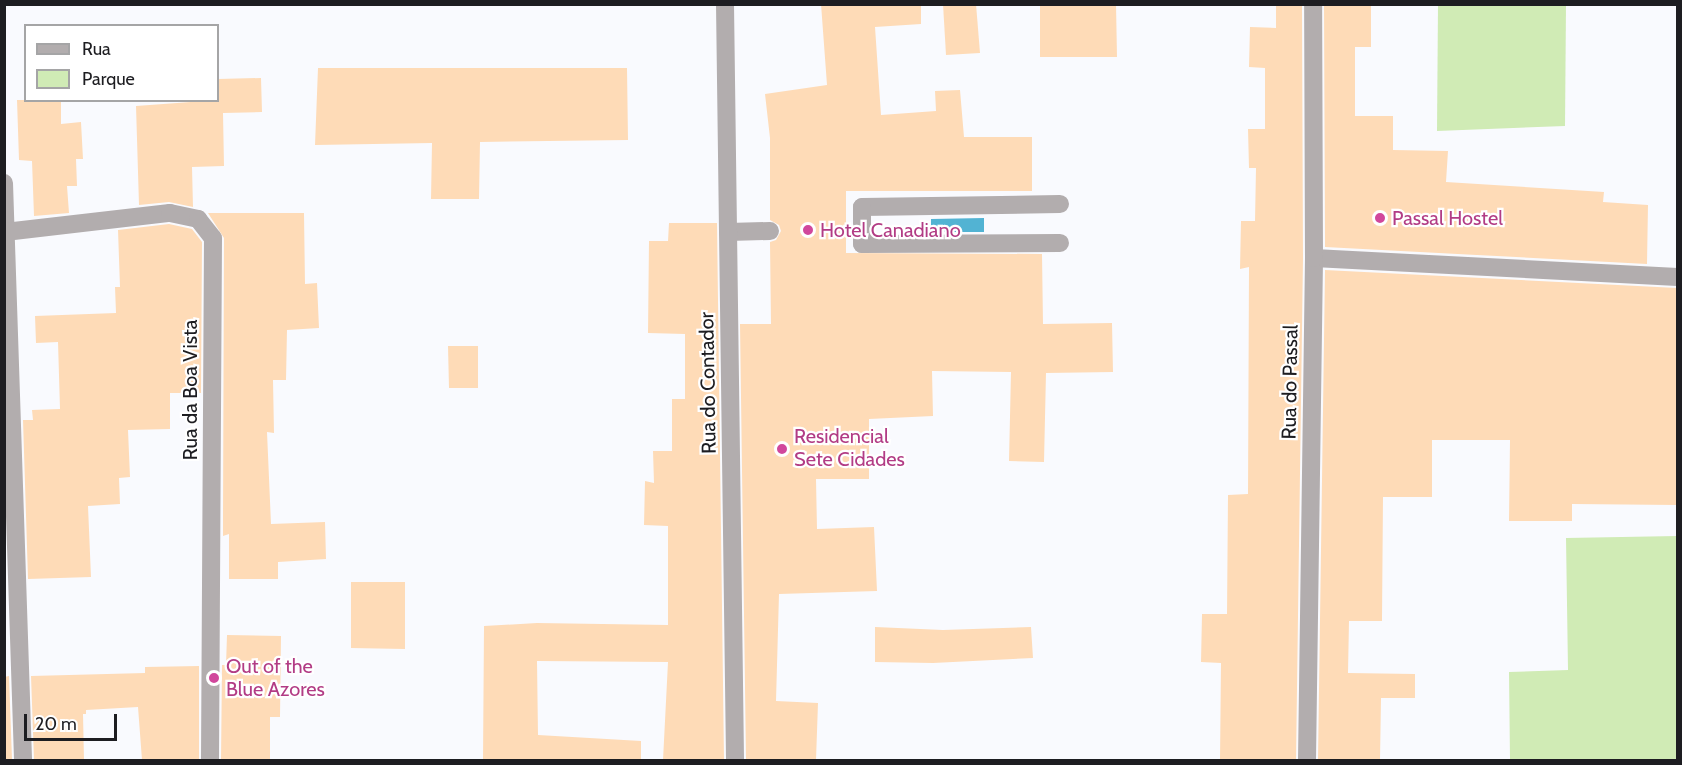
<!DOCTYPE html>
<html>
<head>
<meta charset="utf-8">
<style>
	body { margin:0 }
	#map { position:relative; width:1682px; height:765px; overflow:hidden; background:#f9fafe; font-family:Cabin,sans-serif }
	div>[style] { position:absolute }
	.green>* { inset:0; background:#d0ebb5 }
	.water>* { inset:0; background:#52b3d3 }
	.building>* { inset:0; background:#fedbb7 }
	.lane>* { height:18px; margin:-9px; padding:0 9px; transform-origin:9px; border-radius:9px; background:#b2adae }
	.street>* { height:18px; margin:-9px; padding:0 9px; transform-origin:9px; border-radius:9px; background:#b2adae }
	.dots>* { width:16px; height:16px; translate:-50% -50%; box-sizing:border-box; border:3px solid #fff; border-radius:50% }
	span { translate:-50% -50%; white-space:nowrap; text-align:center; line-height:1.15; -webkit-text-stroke:4.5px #fff; paint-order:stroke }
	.hotel-label { font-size:20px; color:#b23c85 }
	.left { translate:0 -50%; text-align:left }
	.street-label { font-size:20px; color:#1d1d21 }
	.frame { position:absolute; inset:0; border:6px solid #1d1d21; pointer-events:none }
	.legend { position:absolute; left:24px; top:24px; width:195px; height:78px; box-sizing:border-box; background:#fff; border:2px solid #a5a5a6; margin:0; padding:8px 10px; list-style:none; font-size:18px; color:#1d1d21 }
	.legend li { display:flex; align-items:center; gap:12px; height:30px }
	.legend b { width:30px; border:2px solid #a5a5a6 }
	.scale { position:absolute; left:24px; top:714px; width:93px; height:27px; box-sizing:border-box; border:3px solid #1d1d21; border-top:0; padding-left:8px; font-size:18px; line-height:21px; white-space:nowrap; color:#1d1d21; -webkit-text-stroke:4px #fff; paint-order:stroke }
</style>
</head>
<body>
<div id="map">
	<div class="green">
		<i style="clip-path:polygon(1438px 5px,1566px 5px,1565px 126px,1437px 131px)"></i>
		<i style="clip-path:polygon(1677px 536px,1677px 760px,1510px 760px,1509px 672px,1568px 670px,1566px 538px)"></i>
	</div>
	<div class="water">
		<i style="clip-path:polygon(984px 218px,984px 232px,931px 232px,931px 219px)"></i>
	</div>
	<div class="building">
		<i style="clip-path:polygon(821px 4px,921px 4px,921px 24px,875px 27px,881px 115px,936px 111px,935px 91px,960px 90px,964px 137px,1032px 137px,1032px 191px,846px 191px,846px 253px,1042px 254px,1043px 324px,1112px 323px,1113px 372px,1046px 373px,1044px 462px,1009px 461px,1011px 372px,932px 371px,933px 416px,869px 419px,869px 479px,816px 479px,817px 529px,874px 527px,877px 591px,779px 594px,776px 701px,818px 703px,816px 760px,746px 760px,740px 324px,771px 324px,770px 242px,776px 240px,781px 231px,779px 225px,770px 220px,770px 138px,765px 94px,827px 85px)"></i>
		<i style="clip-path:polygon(943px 4px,976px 4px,980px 53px,946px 55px)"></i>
		<i style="clip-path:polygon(1040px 4px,1116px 4px,1117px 57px,1040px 57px)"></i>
		<i style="clip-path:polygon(1276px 4px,1302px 4px,1303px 258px,1296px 760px,1220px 760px,1221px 663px,1201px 662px,1202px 614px,1227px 614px,1228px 495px,1248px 494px,1249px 267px,1240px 269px,1241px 221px,1255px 221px,1256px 168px,1249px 168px,1248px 129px,1265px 129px,1265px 68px,1249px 67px,1250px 27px,1276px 28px)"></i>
		<i style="clip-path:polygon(1324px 4px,1371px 4px,1371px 47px,1355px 47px,1355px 116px,1393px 116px,1393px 150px,1448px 151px,1446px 182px,1604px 192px,1603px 202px,1648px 205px,1647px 264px,1325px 247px)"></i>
		<i style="clip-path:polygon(318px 68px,627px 68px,628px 140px,480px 142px,479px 199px,431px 199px,432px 143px,315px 145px)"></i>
		<i style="clip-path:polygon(261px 78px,262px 112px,223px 113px,224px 166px,192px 167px,193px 207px,169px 202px,139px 205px,136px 106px,218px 100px,218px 79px)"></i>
		<i style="clip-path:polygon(17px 100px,61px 100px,61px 124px,81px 122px,83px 159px,76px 159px,77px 186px,67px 186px,69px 213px,34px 216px,32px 161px,19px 160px)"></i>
		<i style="clip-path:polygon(208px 213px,304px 213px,305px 284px,317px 283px,319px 328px,287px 330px,286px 380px,273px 380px,274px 433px,267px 432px,271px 524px,325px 522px,326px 559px,278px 562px,278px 579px,229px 579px,229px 534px,223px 536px,223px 518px,224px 238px)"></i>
		<i style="clip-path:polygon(669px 223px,717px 223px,724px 760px,663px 760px,668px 662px,537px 661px,538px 735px,641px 741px,641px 760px,483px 760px,484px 626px,537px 623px,668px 625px,668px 526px,644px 525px,645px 481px,654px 483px,653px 451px,672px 451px,672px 399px,685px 399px,685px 334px,648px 333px,649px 241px,668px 241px)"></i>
		<i style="clip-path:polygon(169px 224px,192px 229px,202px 242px,201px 393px,170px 393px,170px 429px,128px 430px,130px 477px,119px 478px,120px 504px,88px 506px,91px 577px,28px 579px,23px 420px,33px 420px,32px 410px,60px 409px,58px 342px,36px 343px,35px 316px,116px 313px,115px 287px,120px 287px,118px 230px)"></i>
		<i style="clip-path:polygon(1325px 270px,1677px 288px,1677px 505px,1572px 504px,1572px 521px,1509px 521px,1510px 440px,1432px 440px,1432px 497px,1383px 497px,1382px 621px,1349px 621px,1348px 673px,1415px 674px,1415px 698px,1381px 698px,1380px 760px,1318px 760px)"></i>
		<i style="clip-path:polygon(448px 346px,478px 346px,478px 388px,449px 388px)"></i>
		<i style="clip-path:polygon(351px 582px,405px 582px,405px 649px,351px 648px)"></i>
		<i style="clip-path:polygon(875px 627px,943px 630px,1031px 627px,1033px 658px,933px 663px,875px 662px)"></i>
		<i style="clip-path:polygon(227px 635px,281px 636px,280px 717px,270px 717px,270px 760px,221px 760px,222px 665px,226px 665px)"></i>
		<i style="clip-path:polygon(199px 666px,199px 760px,142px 760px,138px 707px,86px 710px,86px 714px,83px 714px,84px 760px,34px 760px,31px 676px,145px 673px,145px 667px)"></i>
		<i style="clip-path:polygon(9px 676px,12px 760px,4px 760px,4px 677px)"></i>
	</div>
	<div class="lane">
		<i style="left:1060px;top:204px;width:198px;rotate:179.1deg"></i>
		<i style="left:862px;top:207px;width:37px;rotate:90deg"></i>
		<i style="left:862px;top:244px;width:198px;rotate:-0.3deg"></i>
		<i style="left:728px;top:232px;width:42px;rotate:-1.4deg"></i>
	</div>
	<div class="street">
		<i style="left:725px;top:4px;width:756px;rotate:89.24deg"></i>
		<i style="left:4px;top:183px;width:577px;rotate:88.11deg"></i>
		<i style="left:5px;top:232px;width:166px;rotate:-6.6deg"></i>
		<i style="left:170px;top:213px;width:29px;rotate:12deg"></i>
		<i style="left:198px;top:219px;width:24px;rotate:52deg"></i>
		<i style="left:213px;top:238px;width:522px;rotate:90.33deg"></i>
		<i style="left:1314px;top:258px;width:364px;rotate:3deg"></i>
		<i style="left:1307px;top:760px;width:502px;rotate:-89.2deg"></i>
		<i style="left:1314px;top:258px;width:254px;rotate:-90.2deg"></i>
	</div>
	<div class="dots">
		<i style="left:1380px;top:218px;background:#d1479c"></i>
		<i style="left:808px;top:230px;background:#d1479c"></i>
		<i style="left:782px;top:449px;background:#d1479c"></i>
		<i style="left:214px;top:678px;background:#d1479c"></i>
	</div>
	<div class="hotel-label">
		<span class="left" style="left:1392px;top:218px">Passal Hostel</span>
		<span class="left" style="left:820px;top:230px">Hotel Canadiano</span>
		<span class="left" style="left:794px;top:448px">Residencial<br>Sete Cidades</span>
		<span class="left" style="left:226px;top:678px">Out of the<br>Blue Azores</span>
	</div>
	<div class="street-label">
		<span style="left:1290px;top:382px;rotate:-89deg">Rua do Passal</span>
		<span style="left:708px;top:383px;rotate:-91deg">Rua do Contador</span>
		<span style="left:190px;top:390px;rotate:-90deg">Rua da Boa Vista</span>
	</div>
	<div class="frame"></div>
	<ul class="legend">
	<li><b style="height:8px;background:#b2adae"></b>Rua</li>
	<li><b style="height:16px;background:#d0ebb5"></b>Parque</li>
	</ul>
	<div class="scale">20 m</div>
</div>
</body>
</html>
